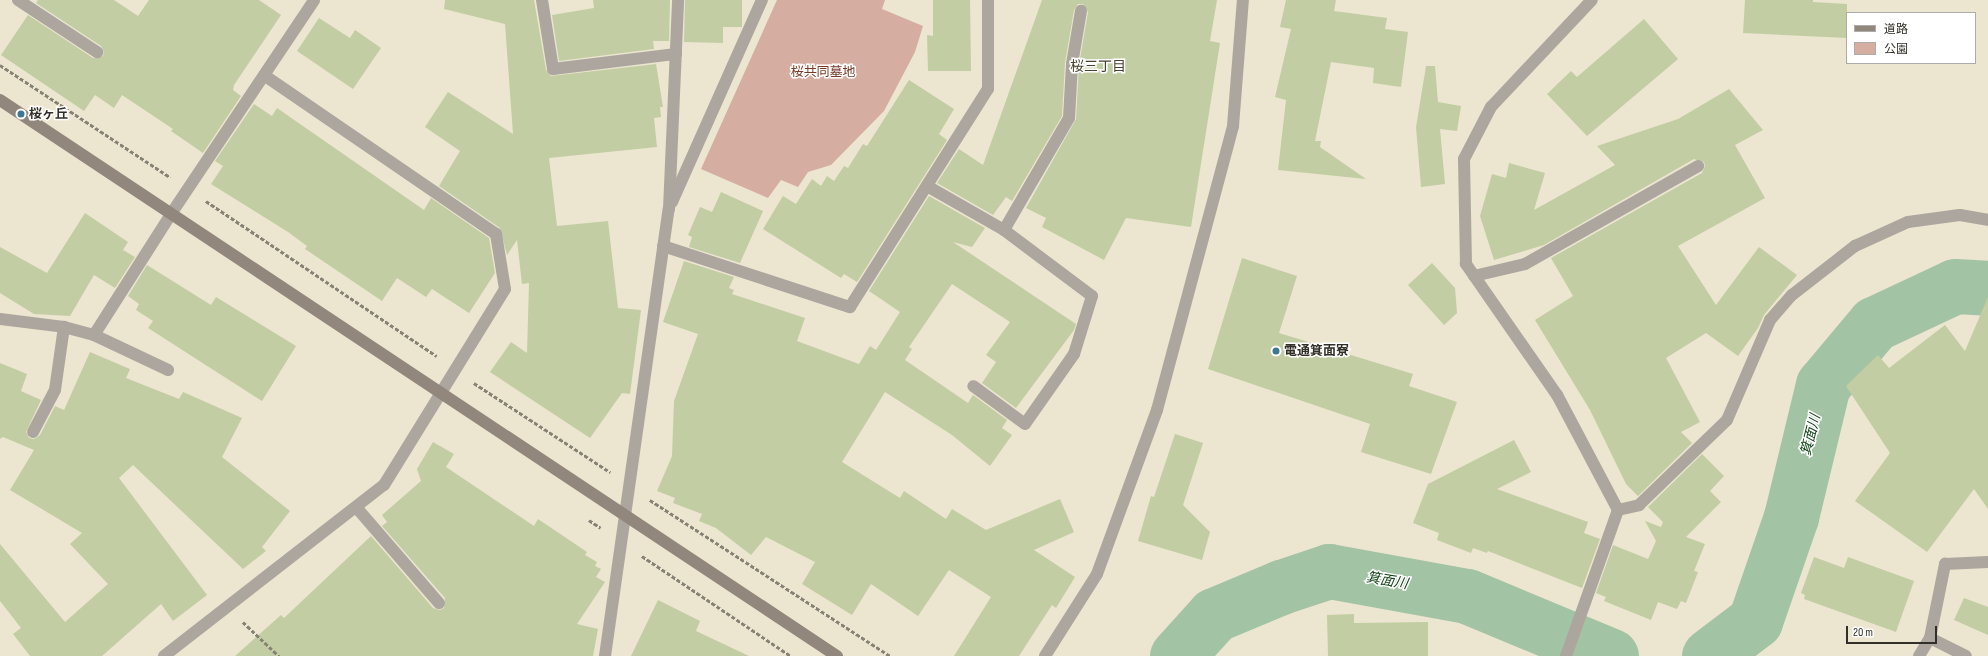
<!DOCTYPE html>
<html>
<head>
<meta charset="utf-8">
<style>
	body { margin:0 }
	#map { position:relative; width:1988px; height:656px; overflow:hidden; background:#ece5d0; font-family:"Sofia Sans Condensed","Noto Sans JP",sans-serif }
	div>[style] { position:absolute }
	.green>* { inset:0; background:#d5aea1 }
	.river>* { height:55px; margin:-27.5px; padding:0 27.5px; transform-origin:27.5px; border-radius:27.5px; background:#a3c4a4 }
	.building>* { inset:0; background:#c3cda3 }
	.path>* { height:2.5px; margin-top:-1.25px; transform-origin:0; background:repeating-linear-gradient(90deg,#868274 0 4px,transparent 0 6px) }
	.lane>* { height:12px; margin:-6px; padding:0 6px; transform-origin:6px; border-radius:6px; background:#ada69f }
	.street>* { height:12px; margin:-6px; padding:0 6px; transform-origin:6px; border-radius:6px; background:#ada69f }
	.secondary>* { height:12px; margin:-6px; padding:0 6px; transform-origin:6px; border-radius:6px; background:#92877d }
	.dots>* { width:11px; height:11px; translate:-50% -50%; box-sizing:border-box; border:2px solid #fff; border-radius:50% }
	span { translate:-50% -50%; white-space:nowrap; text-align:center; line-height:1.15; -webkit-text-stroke:3px #fff; paint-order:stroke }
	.park-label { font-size:13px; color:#773c28 }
	.poi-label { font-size:13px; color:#312f27; font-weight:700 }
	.left { translate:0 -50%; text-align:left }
	.neighbourhood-label { font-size:14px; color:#484231 }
	.water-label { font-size:14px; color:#17471d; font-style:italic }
	.legend { position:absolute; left:1846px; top:12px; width:130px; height:52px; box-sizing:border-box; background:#fff; border:1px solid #adaca9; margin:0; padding:5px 7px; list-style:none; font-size:12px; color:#312f27 }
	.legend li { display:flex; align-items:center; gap:8px; height:20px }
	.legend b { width:20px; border:1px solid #adaca9 }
	.scale { position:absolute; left:1846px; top:626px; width:91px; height:18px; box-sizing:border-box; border:2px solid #312f27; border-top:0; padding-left:5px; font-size:12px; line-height:14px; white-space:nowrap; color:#312f27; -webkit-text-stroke:3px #fff; paint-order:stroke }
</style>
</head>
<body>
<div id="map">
	<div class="green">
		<i style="clip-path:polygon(777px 0,885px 0,882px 9px,923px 26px,915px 52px,884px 111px,831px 165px,808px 172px,798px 187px,781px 180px,768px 198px,701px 169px)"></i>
	</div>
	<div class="river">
		<i style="left:1177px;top:656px;width:55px;rotate:-47.9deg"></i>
		<i style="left:1214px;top:615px;width:73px;rotate:-22.7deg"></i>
		<i style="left:1281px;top:587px;width:51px;rotate:-18.4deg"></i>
		<i style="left:1329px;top:571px;width:140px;rotate:10.3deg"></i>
		<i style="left:1467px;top:596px;width:156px;rotate:22.6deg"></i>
		<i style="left:1709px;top:656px;width:58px;rotate:-37.3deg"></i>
		<i style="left:1755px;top:621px;width:110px;rotate:-70.9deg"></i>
		<i style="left:1791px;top:517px;width:136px;rotate:-76.4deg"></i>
		<i style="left:1823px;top:385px;width:80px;rotate:-50.1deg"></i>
		<i style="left:1874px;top:324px;width:89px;rotate:-25.1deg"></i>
		<i style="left:1955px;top:286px;width:33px;rotate:3deg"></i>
	</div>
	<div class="building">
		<i style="clip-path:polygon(38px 0,114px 0,138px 16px,149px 0,259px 0,281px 15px,234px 85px,233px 90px,241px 96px,203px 153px,171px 131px,173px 129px,122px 95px,114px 108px,95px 95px,84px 111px,1px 55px,28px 15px,93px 58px,103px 56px,104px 52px,101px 46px,36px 3px)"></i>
		<i style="clip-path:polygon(445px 0,534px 0,546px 70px,551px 76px,656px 64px,663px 107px,660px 107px,661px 117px,654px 118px,657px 147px,549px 158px,557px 226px,608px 221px,618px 308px,641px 310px,630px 394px,622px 393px,590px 438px,490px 372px,511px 342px,527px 353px,529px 283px,522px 284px,517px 240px,507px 255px,500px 228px,439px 186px,460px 151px,425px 127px,448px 92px,513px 134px,505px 24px,444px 9px)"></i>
		<i style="clip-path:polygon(593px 0,670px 0,669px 41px,653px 41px,654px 49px,559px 61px,552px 15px,594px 8px)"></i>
		<i style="clip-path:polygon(685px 0,742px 0,742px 27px,723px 27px,723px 43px,684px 42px)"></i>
		<i style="clip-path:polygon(933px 0,970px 0,971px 71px,928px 71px,927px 35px,933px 36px)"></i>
		<i style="clip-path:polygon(1042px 0,1217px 0,1210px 41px,1220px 43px,1191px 227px,1126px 218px,1104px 260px,1042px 227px,1046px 218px,1026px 208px,1076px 119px,1079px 65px,1088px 12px,1083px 4px,1078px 4px,1074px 10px,1065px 63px,1062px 116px,1012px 201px,1006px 197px,993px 215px,937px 183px,959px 149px,983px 165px)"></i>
		<i style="clip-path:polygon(1286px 0,1336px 0,1334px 11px,1387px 18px,1385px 29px,1408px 32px,1401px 87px,1373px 83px,1374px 68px,1331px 62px,1315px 141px,1321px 141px,1320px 147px,1366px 179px,1278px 170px,1286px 100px,1275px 97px,1291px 29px,1280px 27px)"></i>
		<i style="clip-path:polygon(1745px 0,1813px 0,1813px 2px,1847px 4px,1847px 38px,1743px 33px)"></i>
		<i style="clip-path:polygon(319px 18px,350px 38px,355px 30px,381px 48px,353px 89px,297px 51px)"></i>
		<i style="clip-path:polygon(1644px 19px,1678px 59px,1587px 136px,1547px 94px,1571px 71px,1577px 77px)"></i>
		<i style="clip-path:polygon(1426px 66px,1435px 66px,1438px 102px,1461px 106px,1457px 131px,1440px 129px,1445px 184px,1421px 187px,1416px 127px)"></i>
		<i style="clip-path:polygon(909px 80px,954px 109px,939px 134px,947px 140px,857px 282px,844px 274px,841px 278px,763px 229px,783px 196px,796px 204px,812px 179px,821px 186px,827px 176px,834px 181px,844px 166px,848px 168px,863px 144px,867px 146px)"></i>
		<i style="clip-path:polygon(1729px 89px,1763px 130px,1735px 145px,1765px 198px,1678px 246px,1716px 305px,1759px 247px,1797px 275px,1764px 315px,1758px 328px,1738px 356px,1706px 333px,1666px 358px,1700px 422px,1681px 432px,1692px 443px,1638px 496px,1626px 484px,1590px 410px,1535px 320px,1573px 296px,1551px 258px,1702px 173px,1705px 166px,1704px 162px,1694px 159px,1544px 245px,1494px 260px,1480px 216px,1492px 174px,1506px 178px,1509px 163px,1545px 173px,1534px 210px,1615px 165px,1597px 146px,1678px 119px)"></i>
		<i style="clip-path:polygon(254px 104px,272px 116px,277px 108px,424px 210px,431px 198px,489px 238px,495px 273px,469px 313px,432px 289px,426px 297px,397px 278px,382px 301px,305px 249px,307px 246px,288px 232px,211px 184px,223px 166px,215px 161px)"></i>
		<i style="clip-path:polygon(721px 192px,763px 211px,740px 263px,689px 247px,692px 237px,688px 235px,700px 207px,712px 212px)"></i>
		<i style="clip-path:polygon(929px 196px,985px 228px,972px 247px,953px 242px,1076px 324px,1074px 330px,1016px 408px,982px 383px,996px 362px,986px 355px,1010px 322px,952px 284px,909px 347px,912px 349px,905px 360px,968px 403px,973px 395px,1007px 420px,1002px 428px,1012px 435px,990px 466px,952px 435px,885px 392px,842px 462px,900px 498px,904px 491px,946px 519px,952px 509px,986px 530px,1060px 499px,1074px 532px,1034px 550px,1075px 577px,1056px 608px,1052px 605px,1019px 656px,954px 656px,991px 597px,949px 570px,918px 616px,871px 584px,852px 615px,802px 584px,815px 562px,766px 537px,751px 555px,716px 528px,699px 521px,702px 514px,673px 503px,675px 498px,657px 491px,672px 456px,674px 401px,698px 334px,663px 322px,684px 261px,734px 277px,729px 288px,734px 290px,732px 294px,805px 318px,797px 341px,859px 364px,870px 346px,876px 350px,900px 312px,869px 291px)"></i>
		<i style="clip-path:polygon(85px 213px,128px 242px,123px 250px,135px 257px,115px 288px,94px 275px,70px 316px,34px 314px,0 293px,0 247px,47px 273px)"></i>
		<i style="clip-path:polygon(1242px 258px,1297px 276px,1279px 333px,1413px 374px,1409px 386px,1457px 402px,1431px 474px,1361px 452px,1370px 424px,1208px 369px)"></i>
		<i style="clip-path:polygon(1432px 263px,1455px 288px,1457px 313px,1444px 325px,1408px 285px)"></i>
		<i style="clip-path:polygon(147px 265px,211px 305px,216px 297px,296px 346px,262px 401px,148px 328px,153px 321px,136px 310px,139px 304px,128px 296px)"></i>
		<i style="clip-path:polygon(1988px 297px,1988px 509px,1974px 489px,1927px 552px,1855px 501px,1890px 453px,1846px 386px,1878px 355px,1889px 368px,1945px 325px,1965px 351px)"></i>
		<i style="clip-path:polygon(90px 352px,130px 369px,126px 378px,179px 399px,183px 392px,242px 418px,222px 457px,290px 511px,262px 547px,266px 551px,243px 569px,133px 465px,119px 478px,207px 595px,173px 621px,161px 604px,102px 656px,30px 656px,13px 634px,21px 628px,0 601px,0 544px,65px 622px,108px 584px,70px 544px,82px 533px,10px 490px,34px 450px,3px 437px,0 439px,0 363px,27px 374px,21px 391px,41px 400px,26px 432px,29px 438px,34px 439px,40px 435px,55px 406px,64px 410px)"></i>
		<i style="clip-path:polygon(1175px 434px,1203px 443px,1183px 505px,1210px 532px,1202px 560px,1138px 541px,1151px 496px,1154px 497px)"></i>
		<i style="clip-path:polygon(1514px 440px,1531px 472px,1497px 489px,1588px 522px,1584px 533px,1600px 539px,1582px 588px,1488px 551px,1487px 553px,1473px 548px,1471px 553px,1437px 540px,1439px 533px,1413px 523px,1428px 484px)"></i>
		<i style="clip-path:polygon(433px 442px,454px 454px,446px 467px,534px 526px,538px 519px,587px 552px,585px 555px,597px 562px,595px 566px,601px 569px,596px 577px,605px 582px,577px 624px,598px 629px,593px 656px,235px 656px,281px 615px,284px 618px,371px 536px,433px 608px,440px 610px,444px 608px,445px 598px,382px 526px,387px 522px,382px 515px,421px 481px,417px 469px)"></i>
		<i style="clip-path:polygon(1702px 454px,1724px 476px,1710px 491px,1721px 502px,1686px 537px,1705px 544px,1694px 571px,1698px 572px,1686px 603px,1681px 601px,1677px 609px,1658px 602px,1651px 620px,1604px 601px,1606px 597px,1596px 593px,1613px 545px,1648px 559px,1656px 541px,1645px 521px,1661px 527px,1663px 522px,1648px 507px)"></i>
		<i style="clip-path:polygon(1814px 557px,1844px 568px,1848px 557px,1914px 581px,1896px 632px,1804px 599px,1805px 595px,1801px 593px)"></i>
		<i style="clip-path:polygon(1964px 598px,1988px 607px,1988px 635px,1954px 620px)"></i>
		<i style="clip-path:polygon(658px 600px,700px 621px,696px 631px,749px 656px,631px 656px)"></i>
		<i style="clip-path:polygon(1354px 614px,1354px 623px,1428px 622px,1428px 656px,1328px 656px,1327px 615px)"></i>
	</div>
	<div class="path">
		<i style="left:0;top:65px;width:204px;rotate:33.4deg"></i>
		<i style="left:206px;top:201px;width:278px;rotate:33.9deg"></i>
		<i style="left:474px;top:383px;width:163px;rotate:33.2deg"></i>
		<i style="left:650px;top:500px;width:286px;rotate:33deg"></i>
		<i style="left:589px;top:520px;width:14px;rotate:34deg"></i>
		<i style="left:642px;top:556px;width:179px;rotate:33.9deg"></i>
		<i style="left:243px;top:622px;width:50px;rotate:43.4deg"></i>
	</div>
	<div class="lane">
		<i style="left:18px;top:0;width:95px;rotate:33.4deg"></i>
		<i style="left:1474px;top:276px;width:52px;rotate:-13.2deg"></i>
		<i style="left:1525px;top:264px;width:199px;rotate:-29.5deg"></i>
		<i style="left:33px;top:432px;width:47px;rotate:-62.4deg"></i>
		<i style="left:55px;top:390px;width:64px;rotate:-81.9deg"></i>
		<i style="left:356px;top:507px;width:127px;rotate:49.2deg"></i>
	</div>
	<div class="street">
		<i style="left:542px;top:0;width:70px;rotate:80.9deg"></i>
		<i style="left:553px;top:69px;width:124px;rotate:-7deg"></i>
		<i style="left:927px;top:186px;width:89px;rotate:29.7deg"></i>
		<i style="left:1004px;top:230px;width:110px;rotate:36.9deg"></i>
		<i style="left:1092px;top:296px;width:61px;rotate:107.2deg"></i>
		<i style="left:1074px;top:354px;width:85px;rotate:125deg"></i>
		<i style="left:1025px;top:424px;width:64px;rotate:-143.8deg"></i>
		<i style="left:672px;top:202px;width:221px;rotate:-66deg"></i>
		<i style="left:1004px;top:230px;width:129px;rotate:-59.9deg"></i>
		<i style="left:1069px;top:118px;width:54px;rotate:-86.8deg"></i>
		<i style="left:1072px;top:64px;width:54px;rotate:-80.4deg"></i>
		<i style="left:663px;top:246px;width:197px;rotate:18.1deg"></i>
		<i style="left:850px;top:307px;width:258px;rotate:-57.7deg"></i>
		<i style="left:988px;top:89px;width:89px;rotate:-90deg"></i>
		<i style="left:0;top:319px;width:64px;rotate:7.1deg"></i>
		<i style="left:64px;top:327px;width:31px;rotate:15deg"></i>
		<i style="left:94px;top:335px;width:82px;rotate:25.3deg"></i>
		<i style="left:94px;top:335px;width:143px;rotate:-57.5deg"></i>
		<i style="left:171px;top:214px;width:257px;rotate:-56.2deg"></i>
		<i style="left:1618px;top:510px;width:22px;rotate:-13deg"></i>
		<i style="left:1639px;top:505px;width:122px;rotate:-44deg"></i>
		<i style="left:1727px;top:420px;width:109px;rotate:-66.7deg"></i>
		<i style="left:1770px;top:320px;width:33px;rotate:-49deg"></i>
		<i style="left:1792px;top:295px;width:80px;rotate:-37.9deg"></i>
		<i style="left:1855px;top:246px;width:58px;rotate:-24.4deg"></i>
		<i style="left:1908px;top:222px;width:52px;rotate:-7.7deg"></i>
		<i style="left:1960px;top:215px;width:28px;rotate:10deg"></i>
		<i style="left:1930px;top:638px;width:76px;rotate:-78.5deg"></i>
		<i style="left:1945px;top:564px;width:43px;rotate:-2.7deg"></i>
		<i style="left:164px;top:656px;width:279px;rotate:-37.9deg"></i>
		<i style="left:384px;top:485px;width:230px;rotate:-58.3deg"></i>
		<i style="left:505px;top:289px;width:56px;rotate:-99.3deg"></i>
		<i style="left:496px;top:234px;width:281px;rotate:-145.6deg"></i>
		<i style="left:605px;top:656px;width:452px;rotate:-81.9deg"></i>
		<i style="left:669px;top:209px;width:209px;rotate:-87.5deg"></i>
		<i style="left:1045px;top:656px;width:97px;rotate:-57.6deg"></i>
		<i style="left:1097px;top:574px;width:175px;rotate:-69.9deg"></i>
		<i style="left:1157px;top:410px;width:294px;rotate:-75deg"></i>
		<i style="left:1233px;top:126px;width:126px;rotate:-85.5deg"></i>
		<i style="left:1566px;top:656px;width:155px;rotate:-70.4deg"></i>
		<i style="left:1618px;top:510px;width:130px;rotate:-117.9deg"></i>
		<i style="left:1557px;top:395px;width:160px;rotate:-124.8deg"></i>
		<i style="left:1466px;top:264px;width:105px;rotate:-91.1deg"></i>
		<i style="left:1464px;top:159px;width:59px;rotate:-62.6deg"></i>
		<i style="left:1491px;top:107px;width:147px;rotate:-46.7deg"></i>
		<i style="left:1919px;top:656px;width:21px;rotate:-59deg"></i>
		<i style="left:1930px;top:638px;width:40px;rotate:26.6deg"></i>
	</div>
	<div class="secondary">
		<i style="left:0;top:100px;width:1005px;rotate:33.6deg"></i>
	</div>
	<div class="dots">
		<i style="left:21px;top:114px;background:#3c788f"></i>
		<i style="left:1276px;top:351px;background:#3c788f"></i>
	</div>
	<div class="park-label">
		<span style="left:823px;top:72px">桜共同墓地</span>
	</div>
	<div class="poi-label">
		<span class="left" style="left:29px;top:114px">桜ヶ丘</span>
		<span class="left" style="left:1284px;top:351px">電通箕面寮</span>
	</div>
	<div class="neighbourhood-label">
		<span style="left:1098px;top:67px">桜三丁目</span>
	</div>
	<div class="water-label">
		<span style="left:1811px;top:435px;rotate:-76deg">箕面川</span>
		<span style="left:1387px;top:581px;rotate:10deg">箕面川</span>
	</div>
	<ul class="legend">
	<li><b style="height:5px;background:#92877d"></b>道路</li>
	<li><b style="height:11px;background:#d5aea1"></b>公園</li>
	</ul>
	<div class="scale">20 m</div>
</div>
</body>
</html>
